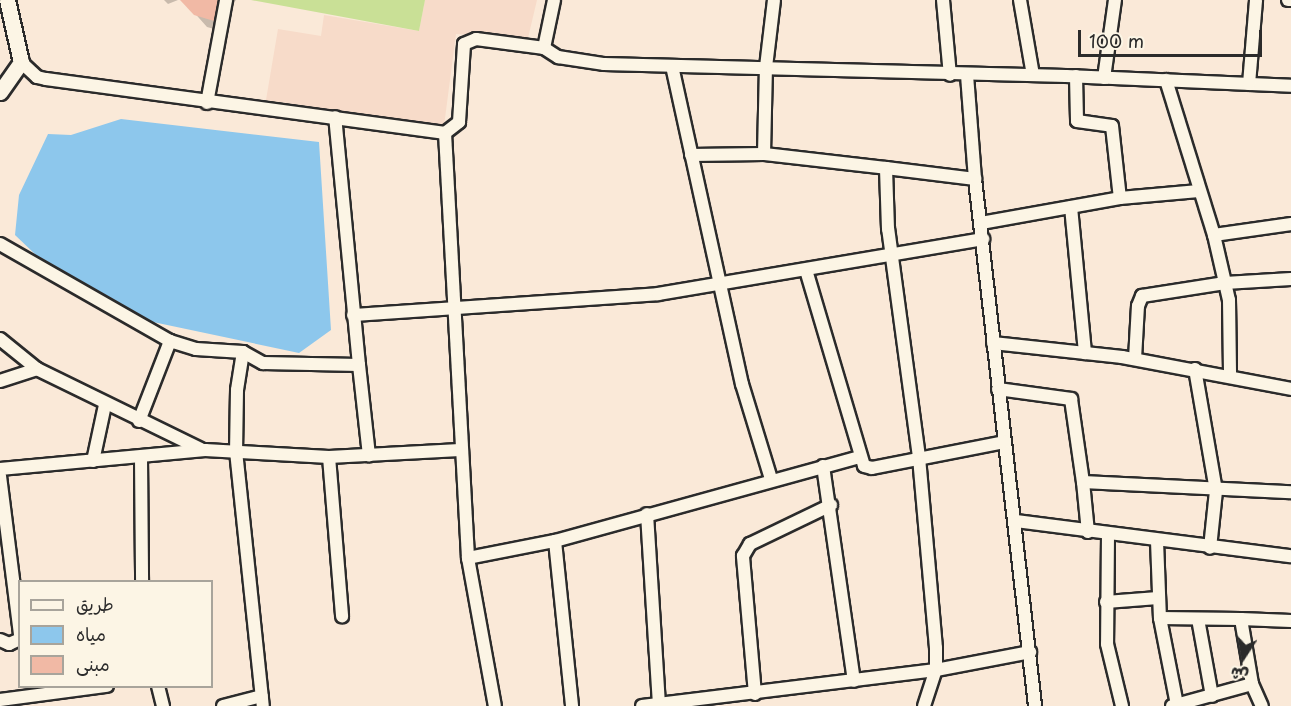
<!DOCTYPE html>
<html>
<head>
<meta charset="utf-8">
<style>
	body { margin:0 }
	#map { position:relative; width:1291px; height:706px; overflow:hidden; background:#fae9d8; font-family:"Playpen Sans","Playpen Sans Arabic",sans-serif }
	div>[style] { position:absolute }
	.built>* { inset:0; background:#f7dbc9 }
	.green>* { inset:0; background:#c9e096 }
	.water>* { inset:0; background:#8dc7ec }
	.shadow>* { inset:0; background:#0003 }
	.building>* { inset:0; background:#f1b9a5 }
	.roads { filter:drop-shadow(2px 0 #2b2b2b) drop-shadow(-2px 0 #2b2b2b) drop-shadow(0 2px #2b2b2b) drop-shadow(0 -2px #2b2b2b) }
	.minor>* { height:12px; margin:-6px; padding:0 6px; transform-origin:6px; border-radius:6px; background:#fcf5e5 }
	.tertiary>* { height:15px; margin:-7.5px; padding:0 7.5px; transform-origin:7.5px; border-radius:7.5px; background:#fcf5e5 }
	span { translate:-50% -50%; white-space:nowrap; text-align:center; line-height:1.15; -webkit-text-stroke:6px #fcf5e5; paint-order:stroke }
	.legend { position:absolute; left:18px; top:580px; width:195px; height:108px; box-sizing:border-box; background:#fcf5e5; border:2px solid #a8a49b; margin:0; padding:8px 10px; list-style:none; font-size:18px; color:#2b2b2b }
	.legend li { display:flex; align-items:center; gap:12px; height:30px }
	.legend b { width:30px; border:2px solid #a8a49b }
	.north { position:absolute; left:1213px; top:628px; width:60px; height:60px; -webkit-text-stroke:4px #fcf5e5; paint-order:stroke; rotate:192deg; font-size:16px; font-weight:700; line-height:24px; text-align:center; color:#2b2b2b }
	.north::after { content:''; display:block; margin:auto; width:21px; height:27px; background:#2b2b2b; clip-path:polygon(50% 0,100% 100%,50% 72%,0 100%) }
	.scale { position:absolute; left:1078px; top:30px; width:184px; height:27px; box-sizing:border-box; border:3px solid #2b2b2b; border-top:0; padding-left:8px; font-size:18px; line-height:21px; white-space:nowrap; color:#2b2b2b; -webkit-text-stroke:4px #fcf5e5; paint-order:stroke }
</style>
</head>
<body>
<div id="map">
	<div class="built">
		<i style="clip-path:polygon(425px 0,537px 0,528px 38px,456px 34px,444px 126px,266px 100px,278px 29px,321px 36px,324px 15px,419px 31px)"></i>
	</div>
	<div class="green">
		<i style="clip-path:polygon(251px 0,425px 0,419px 31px)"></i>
	</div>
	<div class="water">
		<i style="clip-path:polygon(121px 119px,319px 142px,331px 330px,299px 353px,153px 322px,36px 255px,15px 235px,19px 195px,48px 134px,71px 135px)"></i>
	</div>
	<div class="shadow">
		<i style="clip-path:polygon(164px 0,178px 0,168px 4px)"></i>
		<i style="clip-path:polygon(183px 0,236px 0,229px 10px,225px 32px,207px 27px)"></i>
	</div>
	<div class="building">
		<i style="clip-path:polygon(180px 0,218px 0,214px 21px,194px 15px)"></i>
	</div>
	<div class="roads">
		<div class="minor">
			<i style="left:943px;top:0;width:75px;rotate:84.7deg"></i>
			<i style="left:1020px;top:0;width:76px;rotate:80.2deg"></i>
			<i style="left:1288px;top:0;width:3px"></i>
			<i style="left:544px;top:48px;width:49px;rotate:-78.2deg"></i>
			<i style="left:21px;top:62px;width:22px;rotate:43deg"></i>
			<i style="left:37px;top:77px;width:9px;rotate:13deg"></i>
			<i style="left:46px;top:79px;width:403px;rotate:7.7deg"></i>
			<i style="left:445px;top:133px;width:18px;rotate:-38deg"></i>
			<i style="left:459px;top:122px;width:78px;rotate:-86.3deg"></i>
			<i style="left:464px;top:44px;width:13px;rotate:-23deg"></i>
			<i style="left:476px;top:39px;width:69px;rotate:7.5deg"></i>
			<i style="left:544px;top:48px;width:17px;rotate:33deg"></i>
			<i style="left:558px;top:57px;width:47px;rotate:8.7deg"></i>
			<i style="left:604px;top:64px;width:462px;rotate:1.5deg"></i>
			<i style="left:1066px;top:76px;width:225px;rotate:2.5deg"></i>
			<i style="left:672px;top:66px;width:326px;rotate:77.6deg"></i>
			<i style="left:742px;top:384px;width:99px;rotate:73deg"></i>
			<i style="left:967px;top:75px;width:104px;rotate:85.6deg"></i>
			<i style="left:975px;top:179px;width:530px;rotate:83.5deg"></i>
			<i style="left:1076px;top:76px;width:45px;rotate:88.7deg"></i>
			<i style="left:1077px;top:121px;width:35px;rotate:8deg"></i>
			<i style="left:1112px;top:126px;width:72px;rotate:83.7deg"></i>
			<i style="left:1104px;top:78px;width:79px;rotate:-82deg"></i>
			<i style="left:1166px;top:80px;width:162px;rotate:72.8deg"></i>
			<i style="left:1214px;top:235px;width:78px;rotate:-8.1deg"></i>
			<i style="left:1249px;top:84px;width:84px;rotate:-85.2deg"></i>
			<i style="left:207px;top:103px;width:105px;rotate:-79.5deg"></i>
			<i style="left:445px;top:133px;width:426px;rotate:86.9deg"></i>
			<i style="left:468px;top:558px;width:89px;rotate:-11.1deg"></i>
			<i style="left:555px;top:541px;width:316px;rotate:-15.4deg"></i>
			<i style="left:764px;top:154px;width:87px;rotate:-88.7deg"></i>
			<i style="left:766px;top:67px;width:67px;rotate:-83.2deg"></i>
			<i style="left:691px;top:155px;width:73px;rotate:-0.8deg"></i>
			<i style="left:764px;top:154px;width:123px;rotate:6.5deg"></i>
			<i style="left:1071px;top:207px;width:147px;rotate:84.5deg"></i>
			<i style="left:981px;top:223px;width:141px;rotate:-10.2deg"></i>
			<i style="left:1120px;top:198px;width:79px;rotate:-5.1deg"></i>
			<i style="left:1214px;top:235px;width:67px;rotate:77deg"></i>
			<i style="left:1229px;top:300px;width:76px;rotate:89.2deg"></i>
			<i style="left:0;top:244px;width:196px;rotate:29.7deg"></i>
			<i style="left:170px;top:341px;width:27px;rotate:17deg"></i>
			<i style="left:196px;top:349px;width:47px;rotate:3.7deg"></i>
			<i style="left:243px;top:352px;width:23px;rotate:29deg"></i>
			<i style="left:263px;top:363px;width:96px;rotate:1.2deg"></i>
			<i style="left:359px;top:365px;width:249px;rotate:-95.5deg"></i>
			<i style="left:806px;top:270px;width:204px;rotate:73.5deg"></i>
			<i style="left:864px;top:466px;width:8px;rotate:14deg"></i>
			<i style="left:872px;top:468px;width:135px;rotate:-11.1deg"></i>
			<i style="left:353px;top:315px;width:306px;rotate:-3.9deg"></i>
			<i style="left:658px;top:294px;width:330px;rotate:-9.6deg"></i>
			<i style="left:0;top:339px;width:48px;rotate:39deg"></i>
			<i style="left:37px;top:369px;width:182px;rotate:26deg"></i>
			<i style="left:993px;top:343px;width:130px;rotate:6.2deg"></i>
			<i style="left:1122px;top:357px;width:172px;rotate:10.7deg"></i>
			<i style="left:243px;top:352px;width:38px;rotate:99deg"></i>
			<i style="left:237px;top:390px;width:61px;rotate:90.9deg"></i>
			<i style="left:236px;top:451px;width:256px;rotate:84deg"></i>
			<i style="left:1135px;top:359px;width:53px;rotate:-86.8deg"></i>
			<i style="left:1138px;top:306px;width:11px;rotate:-68deg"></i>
			<i style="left:1142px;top:296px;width:84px;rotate:-8.9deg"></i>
			<i style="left:1225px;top:283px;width:66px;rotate:-3.5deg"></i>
			<i style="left:359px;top:365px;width:91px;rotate:83.7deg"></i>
			<i style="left:1195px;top:369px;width:124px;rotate:80.2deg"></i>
			<i style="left:1216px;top:491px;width:57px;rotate:96deg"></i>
			<i style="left:0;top:381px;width:39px;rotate:-18deg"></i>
			<i style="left:998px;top:389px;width:74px;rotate:7.8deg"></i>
			<i style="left:1071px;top:399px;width:84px;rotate:81.8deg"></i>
			<i style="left:139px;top:421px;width:86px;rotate:-68.8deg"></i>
			<i style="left:329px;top:457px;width:160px;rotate:85.3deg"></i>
			<i style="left:141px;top:458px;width:124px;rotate:89.5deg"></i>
			<i style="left:93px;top:461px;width:57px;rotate:-77.9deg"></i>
			<i style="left:823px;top:466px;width:217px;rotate:81.8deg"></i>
			<i style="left:0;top:469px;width:206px;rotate:-5.3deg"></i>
			<i style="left:205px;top:450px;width:124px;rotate:3.2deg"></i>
			<i style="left:329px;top:457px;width:131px;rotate:-3.1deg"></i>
			<i style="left:0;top:476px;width:159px;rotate:82.8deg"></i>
			<i style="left:647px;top:514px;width:189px;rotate:86.4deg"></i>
			<i style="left:1016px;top:521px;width:277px;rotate:7.3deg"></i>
			<i style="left:1088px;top:532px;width:50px;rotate:-95.7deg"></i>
			<i style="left:1083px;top:482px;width:208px;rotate:2.8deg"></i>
			<i style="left:1108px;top:535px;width:109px;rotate:90.5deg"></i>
			<i style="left:1107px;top:644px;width:64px;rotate:76.4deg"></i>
			<i style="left:555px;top:541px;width:166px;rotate:84.1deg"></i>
			<i style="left:1157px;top:541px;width:77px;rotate:87.8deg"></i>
			<i style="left:1160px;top:618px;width:81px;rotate:0.7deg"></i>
			<i style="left:1241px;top:619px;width:66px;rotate:80.4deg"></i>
			<i style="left:1252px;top:684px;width:24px;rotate:66deg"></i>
			<i style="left:468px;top:558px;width:150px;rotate:79.7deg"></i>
			<i style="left:1106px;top:602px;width:52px;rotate:-4.4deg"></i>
			<i style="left:1160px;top:618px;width:89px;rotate:78.9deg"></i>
			<i style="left:1198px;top:619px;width:78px;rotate:79.7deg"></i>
			<i style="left:1241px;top:619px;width:50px;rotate:2.3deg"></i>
			<i style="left:0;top:640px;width:10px;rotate:24deg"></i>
			<i style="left:9px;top:644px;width:12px;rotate:-24deg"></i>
			<i style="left:158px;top:686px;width:21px;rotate:76deg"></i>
			<i style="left:755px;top:694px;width:139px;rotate:-95deg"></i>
			<i style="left:743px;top:556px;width:14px;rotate:-60deg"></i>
			<i style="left:750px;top:544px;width:90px;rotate:-25.7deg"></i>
			<i style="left:0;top:700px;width:108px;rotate:-7.5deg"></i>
			<i style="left:223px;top:706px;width:40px;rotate:-14.4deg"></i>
			<i style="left:642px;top:706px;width:296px;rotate:-7deg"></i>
			<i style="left:936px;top:670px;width:96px;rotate:-10.8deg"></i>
			<i style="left:924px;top:706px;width:38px;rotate:-72deg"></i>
			<i style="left:936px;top:670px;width:22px;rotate:-90deg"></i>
			<i style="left:936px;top:648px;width:192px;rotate:-95.1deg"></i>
			<i style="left:919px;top:457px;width:230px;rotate:-97.7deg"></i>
			<i style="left:888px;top:229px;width:61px;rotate:-91.9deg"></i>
			<i style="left:886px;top:168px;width:90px;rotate:7deg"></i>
			<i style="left:1172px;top:706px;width:83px;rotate:-15.4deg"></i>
		</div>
		<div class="tertiary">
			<i style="left:0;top:92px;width:37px;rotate:-55deg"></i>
			<i style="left:21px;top:62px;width:64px;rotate:-102.7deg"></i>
		</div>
	</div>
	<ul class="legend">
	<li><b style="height:8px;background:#fcf5e5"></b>طريق</li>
	<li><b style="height:16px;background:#8dc7ec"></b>مياه</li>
	<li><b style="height:16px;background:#f1b9a5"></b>مبنى</li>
	</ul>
	<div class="north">ش</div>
	<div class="scale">100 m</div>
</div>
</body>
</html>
